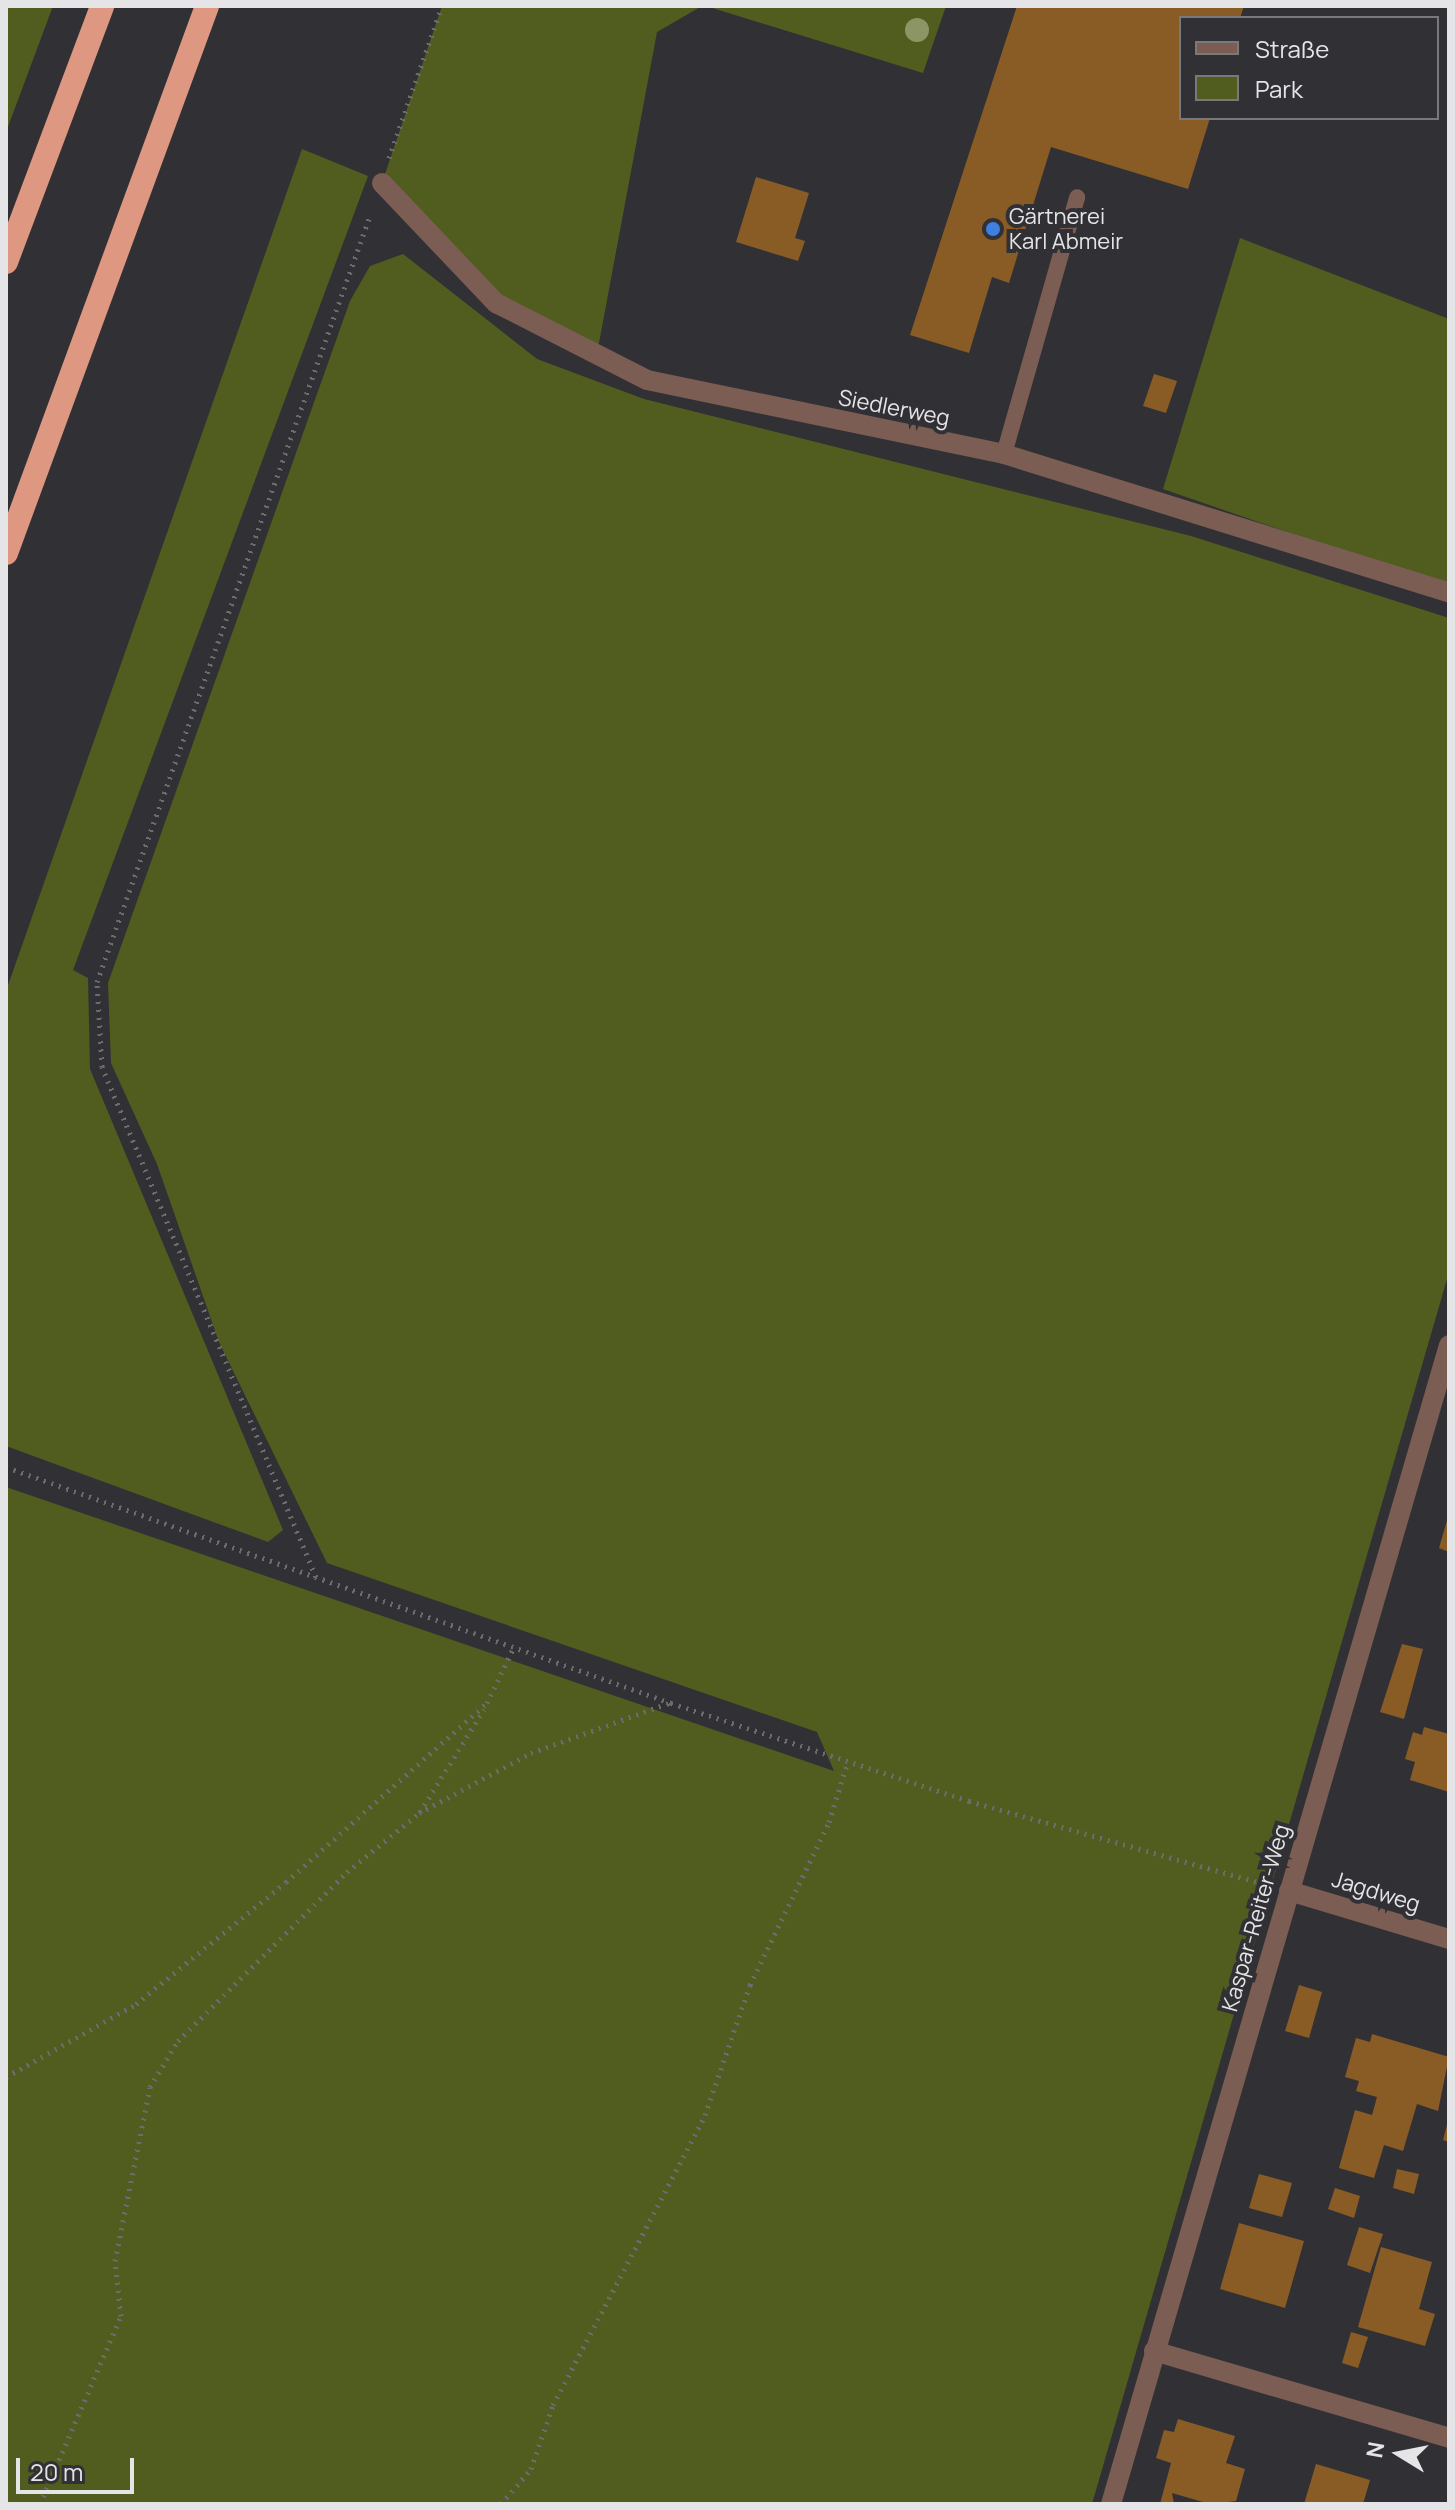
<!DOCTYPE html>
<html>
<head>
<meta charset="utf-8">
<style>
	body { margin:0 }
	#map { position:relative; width:1455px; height:2510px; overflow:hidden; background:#313135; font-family:Manrope,sans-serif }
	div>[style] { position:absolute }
	.green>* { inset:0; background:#515d1f }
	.building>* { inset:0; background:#8a5c25 }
	.path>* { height:5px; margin-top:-2.5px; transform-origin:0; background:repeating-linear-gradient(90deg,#6c6c6f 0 2px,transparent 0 8px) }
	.service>* { height:16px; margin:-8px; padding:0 8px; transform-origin:8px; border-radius:8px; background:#7b5d54 }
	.minor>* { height:20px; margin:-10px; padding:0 10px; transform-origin:10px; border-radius:10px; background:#7b5d54 }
	.motorway>* { height:24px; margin:-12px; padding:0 12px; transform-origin:12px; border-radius:12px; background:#de9781 }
	.trees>* { width:24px; height:24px; margin:-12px; border-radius:50%; background:#8b9664 }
	.dots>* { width:22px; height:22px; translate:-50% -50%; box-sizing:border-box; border:4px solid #313135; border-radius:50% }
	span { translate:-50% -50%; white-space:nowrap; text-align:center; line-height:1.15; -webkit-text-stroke:8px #313135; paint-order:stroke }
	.poi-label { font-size:22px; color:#e5e5e7 }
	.left { translate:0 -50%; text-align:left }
	.street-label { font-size:22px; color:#e5e5e7 }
	.frame { position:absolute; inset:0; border:8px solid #e5e5e7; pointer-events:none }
	.legend { position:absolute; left:1179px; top:16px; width:260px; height:104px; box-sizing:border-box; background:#313135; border:2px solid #79797c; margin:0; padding:10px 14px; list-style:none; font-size:24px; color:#e5e5e7 }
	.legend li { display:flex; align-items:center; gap:16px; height:40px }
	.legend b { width:40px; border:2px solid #79797c }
	.north { position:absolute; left:1359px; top:2414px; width:80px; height:80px; -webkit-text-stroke:6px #313135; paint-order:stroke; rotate:280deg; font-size:22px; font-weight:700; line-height:32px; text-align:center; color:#e5e5e7 }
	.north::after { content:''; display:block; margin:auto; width:28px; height:36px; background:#e5e5e7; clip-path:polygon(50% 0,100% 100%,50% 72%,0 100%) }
	.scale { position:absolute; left:16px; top:2458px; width:118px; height:36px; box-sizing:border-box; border:4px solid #e5e5e7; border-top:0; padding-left:10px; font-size:24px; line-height:28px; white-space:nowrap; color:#e5e5e7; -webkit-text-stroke:6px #313135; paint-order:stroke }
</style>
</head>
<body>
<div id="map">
	<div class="green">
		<i style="clip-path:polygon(6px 6px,53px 6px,6px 132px)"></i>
		<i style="clip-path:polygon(442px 6px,702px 6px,657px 32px,596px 359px,496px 303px,382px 183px)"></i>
		<i style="clip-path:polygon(706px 6px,946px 6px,923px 73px)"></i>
		<i style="clip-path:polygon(302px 149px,368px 176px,73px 970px,88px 978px,90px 1069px,283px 1530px,268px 1542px,6px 1446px,6px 991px)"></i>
		<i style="clip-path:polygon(1240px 238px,1449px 319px,1449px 588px,1163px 489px)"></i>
		<i style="clip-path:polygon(403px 254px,537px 359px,644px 399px,1191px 536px,1449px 618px,1449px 1272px,1092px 2504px,6px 2504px,6px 1487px,834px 1771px,817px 1732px,327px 1563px,219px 1342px,157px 1164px,111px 1063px,108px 983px,350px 301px,370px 266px)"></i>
	</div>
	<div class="building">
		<i style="clip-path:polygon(1017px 6px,1244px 6px,1240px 18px,1181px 18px,1181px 118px,1210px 118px,1188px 189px,1051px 147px,1009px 283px,992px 277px,969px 353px,910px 335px)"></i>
		<i style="clip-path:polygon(756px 177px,809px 193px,795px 238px,805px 241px,798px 261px,736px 242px)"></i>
		<i style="clip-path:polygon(1154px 374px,1177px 381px,1166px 413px,1143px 406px)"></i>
		<i style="clip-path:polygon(1448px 1517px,1449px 1517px,1449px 1552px,1439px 1548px)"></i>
		<i style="clip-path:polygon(1402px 1644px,1423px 1649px,1404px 1719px,1380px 1712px)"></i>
		<i style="clip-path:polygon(1424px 1727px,1449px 1734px,1449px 1792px,1410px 1780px,1415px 1762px,1405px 1759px,1413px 1732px,1422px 1735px)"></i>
		<i style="clip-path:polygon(1299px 1985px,1322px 1992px,1309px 2038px,1285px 2031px)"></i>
		<i style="clip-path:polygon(1372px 2034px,1449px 2057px,1438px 2111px,1417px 2104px,1403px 2151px,1384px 2145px,1374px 2178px,1339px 2168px,1355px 2110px,1372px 2115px,1377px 2097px,1356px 2091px,1359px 2081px,1345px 2077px,1356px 2038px,1370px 2042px)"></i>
		<i style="clip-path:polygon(1448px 2121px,1449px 2121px,1449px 2142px,1443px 2140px)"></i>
		<i style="clip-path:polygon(1397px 2169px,1419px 2174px,1414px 2194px,1393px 2188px)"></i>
		<i style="clip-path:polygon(1259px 2174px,1292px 2183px,1282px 2217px,1249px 2208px)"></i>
		<i style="clip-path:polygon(1335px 2188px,1360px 2196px,1354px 2218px,1328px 2209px)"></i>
		<i style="clip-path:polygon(1239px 2223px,1304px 2241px,1285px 2308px,1220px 2289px)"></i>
		<i style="clip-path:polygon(1359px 2227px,1383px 2234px,1370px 2273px,1347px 2265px)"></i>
		<i style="clip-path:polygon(1381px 2247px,1432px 2262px,1419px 2309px,1435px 2314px,1425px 2346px,1358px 2327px)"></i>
		<i style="clip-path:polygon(1351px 2332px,1368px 2337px,1358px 2368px,1342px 2363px)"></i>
		<i style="clip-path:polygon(1178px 2419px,1235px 2436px,1226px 2463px,1245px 2469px,1236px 2501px,1210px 2504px,1172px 2493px,1174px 2504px,1160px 2504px,1171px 2463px,1156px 2458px,1164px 2430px,1174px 2432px)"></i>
		<i style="clip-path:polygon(1316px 2464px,1370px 2480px,1363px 2504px,1304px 2504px)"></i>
	</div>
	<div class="path">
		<i style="left:389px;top:158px;width:161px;rotate:-70.8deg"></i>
		<i style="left:6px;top:1467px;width:706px;rotate:19.54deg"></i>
		<i style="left:671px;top:1703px;width:314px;rotate:18.2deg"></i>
		<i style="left:969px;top:1801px;width:303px;rotate:15.7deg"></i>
		<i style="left:316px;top:1577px;width:553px;rotate:-112.76deg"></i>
		<i style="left:102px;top:1067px;width:85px;rotate:-93.4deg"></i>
		<i style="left:97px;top:982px;width:816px;rotate:-70.39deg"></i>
		<i style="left:420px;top:1812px;width:121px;rotate:-58.1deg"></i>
		<i style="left:6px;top:2077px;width:149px;rotate:-29.3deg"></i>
		<i style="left:136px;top:2004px;width:193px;rotate:-39.1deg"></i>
		<i style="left:286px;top:1882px;width:269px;rotate:-41.7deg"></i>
		<i style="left:487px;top:1703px;width:62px;rotate:-64.3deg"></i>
		<i style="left:40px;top:2504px;width:205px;rotate:-66.7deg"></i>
		<i style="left:121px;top:2316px;width:55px;rotate:-96.2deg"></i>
		<i style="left:115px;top:2261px;width:177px;rotate:-78.6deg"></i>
		<i style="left:150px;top:2087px;width:54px;rotate:-58.7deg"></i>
		<i style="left:178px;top:2041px;width:239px;rotate:-45deg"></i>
		<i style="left:347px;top:1872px;width:93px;rotate:-39.3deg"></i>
		<i style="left:419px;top:1813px;width:127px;rotate:-28.2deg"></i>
		<i style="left:531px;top:1753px;width:147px;rotate:-19.9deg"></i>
		<i style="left:501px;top:2504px;width:46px;rotate:-49.4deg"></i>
		<i style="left:531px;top:2469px;width:68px;rotate:-71deg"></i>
		<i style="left:553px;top:2405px;width:327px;rotate:-62.3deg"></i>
		<i style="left:705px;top:2115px;width:138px;rotate:-70.9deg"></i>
		<i style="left:750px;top:1985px;width:181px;rotate:-64.1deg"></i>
		<i style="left:829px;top:1822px;width:64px;rotate:-72.7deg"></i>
	</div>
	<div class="service">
		<i style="left:1004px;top:454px;width:267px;rotate:-74.1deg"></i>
	</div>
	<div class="minor">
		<i style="left:382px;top:183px;width:166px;rotate:46.5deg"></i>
		<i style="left:496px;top:303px;width:169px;rotate:27deg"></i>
		<i style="left:647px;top:380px;width:365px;rotate:11.7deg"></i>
		<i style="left:1004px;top:454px;width:466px;rotate:17.3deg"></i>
		<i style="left:1289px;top:1891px;width:167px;rotate:16.7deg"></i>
		<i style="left:1154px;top:2351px;width:308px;rotate:16.4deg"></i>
		<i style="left:1111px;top:2504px;width:1207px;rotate:-73.74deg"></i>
	</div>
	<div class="motorway">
		<i style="left:6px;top:262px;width:273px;rotate:-69.4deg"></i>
		<i style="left:6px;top:553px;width:583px;rotate:-69.82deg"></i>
	</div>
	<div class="trees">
		<i style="left:917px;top:30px"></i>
	</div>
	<div class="dots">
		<i style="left:993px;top:229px;background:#3f7fe0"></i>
	</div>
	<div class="poi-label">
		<span class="left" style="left:1009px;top:229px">Gärtnerei<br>Karl Abmeir</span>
	</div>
	<div class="street-label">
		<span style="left:894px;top:408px;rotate:11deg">Siedlerweg</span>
		<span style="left:1376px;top:1892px;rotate:17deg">Jagdweg</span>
		<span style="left:1256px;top:1918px;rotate:-74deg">Kaspar-Reiter-Weg</span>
	</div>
	<div class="frame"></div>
	<ul class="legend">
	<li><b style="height:10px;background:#7b5d54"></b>Straße</li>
	<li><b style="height:22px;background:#515d1f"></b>Park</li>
	</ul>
	<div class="north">N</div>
	<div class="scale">20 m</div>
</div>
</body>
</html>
